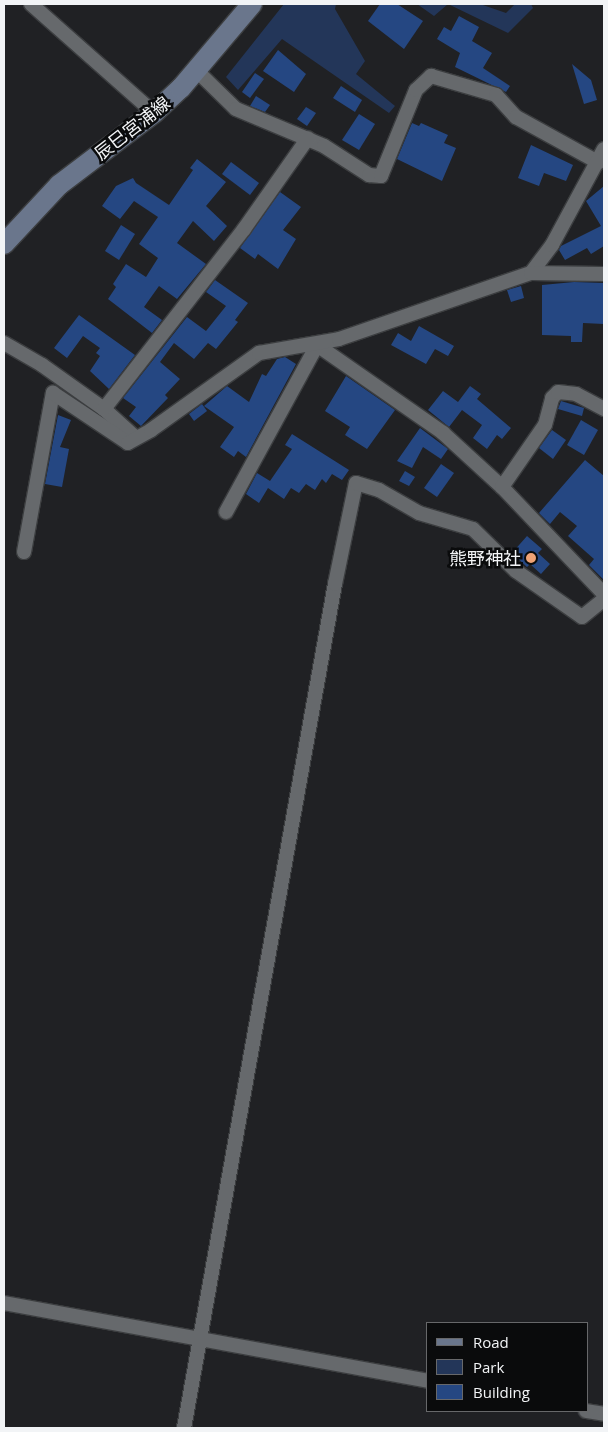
<!DOCTYPE html>
<html>
<head>
<meta charset="utf-8">
<style>
	body { margin:0 }
	#map { position:relative; width:608px; height:1432px; overflow:hidden; background:#202124; font-family:"Open Sans","Noto Sans JP",sans-serif }
	div>[style] { position:absolute }
	.green>* { inset:0; background:#233659 }
	.building>* { inset:0; background:#254782 }
	.roads { filter:drop-shadow(1px 0 #3c3e40) drop-shadow(-1px 0 #3c3e40) drop-shadow(0 1px #3c3e40) drop-shadow(0 -1px #3c3e40) }
	.street>* { height:14px; margin:-7px; padding:0 7px; transform-origin:7px; border-radius:7px; background:#66696c }
	.secondary>* { height:20px; margin:-10px; padding:0 10px; transform-origin:10px; border-radius:10px; background:#6a768c }
	.dots>* { width:14px; height:14px; translate:-50% -50%; box-sizing:border-box; border:2px solid #0a0b0c; border-radius:50% }
	span { translate:-50% -50%; white-space:nowrap; text-align:center; line-height:1.15; -webkit-text-stroke:5px #0a0b0c; paint-order:stroke }
	.street-label { font-size:18px; color:#f2f4f6 }
	.poi-label { font-size:18px; color:#f2f4f6 }
	.right { translate:-100% -50%; text-align:right }
	.frame { position:absolute; inset:0; border:5px solid #f2f4f6; pointer-events:none }
	.legend { position:absolute; left:426px; top:1322px; width:162px; height:90px; box-sizing:border-box; background:#0a0b0c; border:1px solid #67686a; margin:0; padding:6px 9px; list-style:none; font-size:15px; color:#f2f4f6 }
	.legend li { display:flex; align-items:center; gap:10px; height:25px }
	.legend b { width:25px; border:1px solid #67686a }
</style>
</head>
<body>
<div id="map">
	<div class="green">
		<i style="clip-path:polygon(284px 4px,336px 4px,335px 9px,365px 61px,356px 74px,395px 106px,389px 113px,282px 39px,238px 90px,226px 77px)"></i>
		<i style="clip-path:polygon(417px 4px,480px 4px,506px 13px,515px 4px,531px 4px,533px 8px,508px 33px,448px 4px,434px 16px)"></i>
	</div>
	<div class="building">
		<i style="clip-path:polygon(380px 4px,397px 4px,423px 21px,404px 49px,368px 21px)"></i>
		<i style="clip-path:polygon(459px 16px,479px 27px,472px 41px,492px 53px,483px 68px,510px 86px,506px 92px,455px 67px,460px 53px,437px 39px,444px 27px,451px 31px)"></i>
		<i style="clip-path:polygon(278px 50px,306px 74px,294px 92px,263px 71px)"></i>
		<i style="clip-path:polygon(572px 64px,591px 80px,597px 100px,584px 104px)"></i>
		<i style="clip-path:polygon(255px 73px,264px 79px,250px 98px,242px 92px)"></i>
		<i style="clip-path:polygon(341px 86px,362px 100px,355px 112px,333px 98px)"></i>
		<i style="clip-path:polygon(256px 96px,270px 105px,265px 112px,250px 106px)"></i>
		<i style="clip-path:polygon(306px 107px,316px 113px,307px 126px,297px 119px)"></i>
		<i style="clip-path:polygon(359px 114px,375px 124px,359px 150px,342px 140px)"></i>
		<i style="clip-path:polygon(412px 123px,419px 126px,421px 123px,448px 135px,444px 143px,456px 148px,442px 181px,397px 159px)"></i>
		<i style="clip-path:polygon(531px 145px,573px 165px,566px 181px,544px 173px,539px 186px,518px 178px)"></i>
		<i style="clip-path:polygon(197px 159px,226px 182px,206px 206px,227px 226px,214px 241px,193px 221px,177px 243px,206px 264px,177px 299px,159px 286px,144px 307px,162px 320px,152px 333px,108px 299px,116px 287px,113px 284px,126px 264px,146px 277px,158px 258px,139px 244px,158px 217px,134px 201px,120px 219px,102px 206px,116px 186px,133px 178px,136px 183px,169px 205px,193px 170px,190px 168px)"></i>
		<i style="clip-path:polygon(231px 162px,259px 183px,250px 195px,222px 174px)"></i>
		<i style="clip-path:polygon(604px 186px,604px 246px,591px 254px,587px 248px,565px 260px,559px 250px,561px 246px,601px 226px,586px 201px)"></i>
		<i style="clip-path:polygon(280px 192px,301px 207px,283px 230px,296px 239px,278px 269px,258px 254px,255px 259px,240px 248px)"></i>
		<i style="clip-path:polygon(121px 225px,135px 234px,119px 260px,105px 251px)"></i>
		<i style="clip-path:polygon(215px 280px,248px 303px,235px 320px,238px 322px,216px 349px,208px 343px,194px 359px,174px 343px,160px 362px,180px 379px,165px 395px,168px 398px,141px 426px,129px 416px,136px 407px,123px 398px,187px 317px,206px 331px,226px 306px,206px 292px)"></i>
		<i style="clip-path:polygon(574px 282px,604px 283px,604px 324px,583px 323px,582px 342px,571px 342px,571px 336px,542px 335px,542px 285px)"></i>
		<i style="clip-path:polygon(521px 286px,524px 298px,511px 302px,507px 290px)"></i>
		<i style="clip-path:polygon(79px 315px,135px 355px,109px 389px,90px 371px,100px 356px,96px 353px,100px 348px,83px 336px,67px 358px,54px 348px)"></i>
		<i style="clip-path:polygon(419px 326px,454px 346px,448px 356px,435px 349px,426px 364px,391px 345px,398px 333px,411px 341px)"></i>
		<i style="clip-path:polygon(285px 357px,296px 364px,246px 457px,238px 451px,234px 457px,220px 447px,234px 427px,204px 406px,227px 386px,249px 402px,262px 374px,266px 376px,277px 359px)"></i>
		<i style="clip-path:polygon(346px 376px,395px 410px,367px 449px,345px 435px,350px 427px,325px 411px)"></i>
		<i style="clip-path:polygon(470px 386px,481px 394px,477px 399px,511px 428px,502px 439px,497px 435px,487px 449px,473px 438px,482px 425px,462px 410px,449px 427px,428px 410px,443px 391px,458px 402px)"></i>
		<i style="clip-path:polygon(561px 401px,584px 408px,582px 416px,558px 409px)"></i>
		<i style="clip-path:polygon(202px 404px,207px 411px,194px 421px,189px 414px)"></i>
		<i style="clip-path:polygon(58px 415px,71px 420px,60px 447px,69px 449px,62px 487px,45px 484px)"></i>
		<i style="clip-path:polygon(581px 420px,598px 430px,584px 455px,567px 445px)"></i>
		<i style="clip-path:polygon(420px 428px,448px 449px,441px 459px,423px 447px,412px 468px,397px 461px)"></i>
		<i style="clip-path:polygon(552px 430px,566px 440px,553px 459px,539px 448px)"></i>
		<i style="clip-path:polygon(292px 434px,349px 470px,342px 480px,332px 474px,326px 483px,322px 479px,315px 490px,306px 484px,299px 493px,291px 488px,284px 499px,268px 488px,259px 503px,246px 494px,257px 473px,270px 481px,292px 449px,285px 445px)"></i>
		<i style="clip-path:polygon(585px 460px,604px 476px,604px 580px,589px 565px,594px 559px,568px 536px,577px 526px,560px 512px,550px 524px,539px 513px)"></i>
		<i style="clip-path:polygon(441px 464px,454px 473px,437px 497px,424px 488px)"></i>
		<i style="clip-path:polygon(405px 471px,415px 477px,409px 486px,399px 481px)"></i>
		<i style="clip-path:polygon(527px 536px,542px 549px,538px 553px,550px 564px,541px 574px,530px 564px,527px 567px,512px 553px)"></i>
	</div>
	<div class="roads">
		<div class="street">
			<i style="left:31px;top:4px;width:164px;rotate:41.5deg"></i>
			<i style="left:197px;top:71px;width:54px;rotate:44.3deg"></i>
			<i style="left:236px;top:109px;width:95px;rotate:22.8deg"></i>
			<i style="left:324px;top:146px;width:54px;rotate:32.8deg"></i>
			<i style="left:369px;top:175px;width:12px;rotate:5deg"></i>
			<i style="left:381px;top:176px;width:93px;rotate:-67.9deg"></i>
			<i style="left:416px;top:90px;width:21px;rotate:-43deg"></i>
			<i style="left:431px;top:76px;width:68px;rotate:16.3deg"></i>
			<i style="left:496px;top:95px;width:30px;rotate:48deg"></i>
			<i style="left:516px;top:117px;width:94px;rotate:28.8deg"></i>
			<i style="left:531px;top:273px;width:35px;rotate:-53deg"></i>
			<i style="left:552px;top:245px;width:109px;rotate:-61.6deg"></i>
			<i style="left:4px;top:343px;width:44px;rotate:30.1deg"></i>
			<i style="left:42px;top:365px;width:76px;rotate:35.4deg"></i>
			<i style="left:104px;top:409px;width:42px;rotate:42.1deg"></i>
			<i style="left:317px;top:345px;width:154px;rotate:34.9deg"></i>
			<i style="left:443px;top:433px;width:80px;rotate:42.5deg"></i>
			<i style="left:502px;top:487px;width:148px;rotate:46.4deg"></i>
			<i style="left:104px;top:409px;width:228px;rotate:-52.1deg"></i>
			<i style="left:244px;top:229px;width:111px;rotate:-54.9deg"></i>
			<i style="left:502px;top:487px;width:75px;rotate:-55.3deg"></i>
			<i style="left:545px;top:425px;width:28px;rotate:-75deg"></i>
			<i style="left:552px;top:398px;width:8px;rotate:-45deg"></i>
			<i style="left:558px;top:392px;width:18px;rotate:6deg"></i>
			<i style="left:576px;top:394px;width:32px;rotate:28deg"></i>
			<i style="left:226px;top:512px;width:190px;rotate:-61.4deg"></i>
			<i style="left:24px;top:552px;width:162px;rotate:-79.7deg"></i>
			<i style="left:53px;top:393px;width:90px;rotate:33.7deg"></i>
			<i style="left:128px;top:443px;width:26px;rotate:-29deg"></i>
			<i style="left:151px;top:430px;width:133px;rotate:-35.5deg"></i>
			<i style="left:259px;top:353px;width:81px;rotate:-9.9deg"></i>
			<i style="left:339px;top:339px;width:203px;rotate:-19deg"></i>
			<i style="left:531px;top:273px;width:73px;rotate:0.8deg"></i>
			<i style="left:4px;top:1303px;width:430px;rotate:10.4deg"></i>
			<i style="left:586px;top:1411px;width:18px;rotate:9deg"></i>
			<i style="left:184px;top:1428px;width:857px;rotate:-79.86deg"></i>
			<i style="left:335px;top:584px;width:103px;rotate:-78.3deg"></i>
			<i style="left:356px;top:483px;width:24px;rotate:17deg"></i>
			<i style="left:379px;top:490px;width:46px;rotate:29.9deg"></i>
			<i style="left:419px;top:513px;width:56px;rotate:16.5deg"></i>
			<i style="left:473px;top:529px;width:60px;rotate:44.3deg"></i>
			<i style="left:516px;top:571px;width:80px;rotate:34.9deg"></i>
			<i style="left:582px;top:617px;width:28px;rotate:-39deg"></i>
		</div>
		<div class="secondary">
			<i style="left:4px;top:244px;width:81px;rotate:-47deg"></i>
			<i style="left:59px;top:185px;width:119px;rotate:-37.2deg"></i>
			<i style="left:154px;top:113px;width:37px;rotate:-43deg"></i>
			<i style="left:181px;top:88px;width:110px;rotate:-49.8deg"></i>
		</div>
	</div>
	<div class="dots">
		<i style="left:531px;top:558px;background:#efa376"></i>
	</div>
	<div class="street-label">
		<span style="left:132px;top:128px;rotate:-38deg">辰巳宮浦線</span>
	</div>
	<div class="poi-label">
		<span class="right" style="left:521px;top:558px">熊野神社</span>
	</div>
	<div class="frame"></div>
	<ul class="legend">
	<li><b style="height:6px;background:#6a768c"></b>Road</li>
	<li><b style="height:14px;background:#233659"></b>Park</li>
	<li><b style="height:14px;background:#254782"></b>Building</li>
	</ul>
</div>
</body>
</html>
